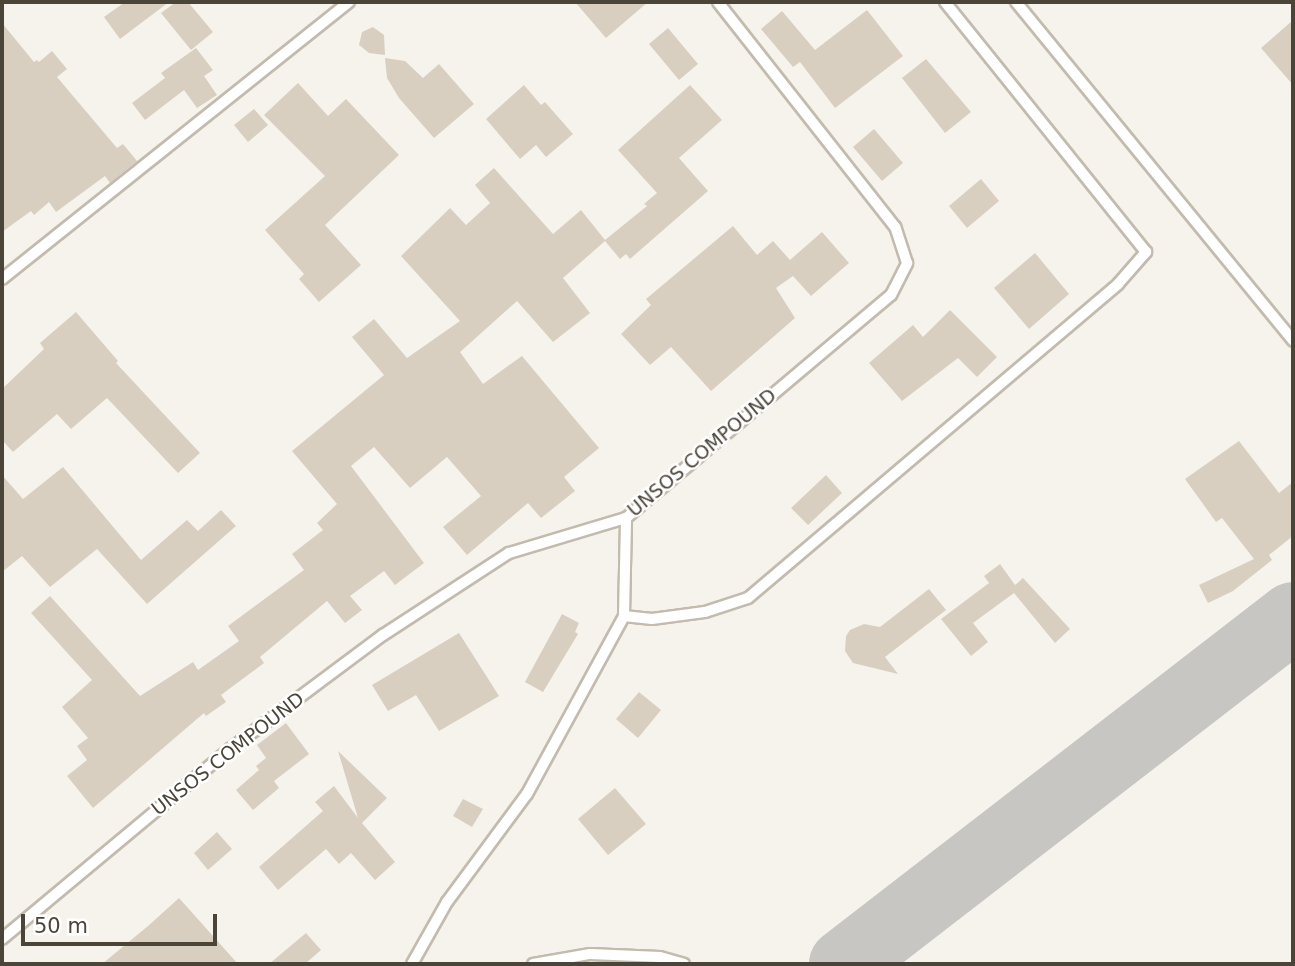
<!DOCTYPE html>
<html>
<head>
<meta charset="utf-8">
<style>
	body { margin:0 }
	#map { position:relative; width:1295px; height:966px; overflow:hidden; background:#f6f3ec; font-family:"DejaVu Sans",sans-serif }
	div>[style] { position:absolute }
	.taxiway>* { height:70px; margin:-35px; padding:0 35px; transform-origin:35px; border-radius:35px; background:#c8c6c3 }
	.building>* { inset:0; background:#d8cfc1 }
	.roads { filter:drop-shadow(2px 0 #c2bbae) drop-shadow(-2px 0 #c2bbae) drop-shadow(0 2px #c2bbae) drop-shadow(0 -2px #c2bbae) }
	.service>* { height:10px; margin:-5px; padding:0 5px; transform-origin:5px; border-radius:5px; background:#fff }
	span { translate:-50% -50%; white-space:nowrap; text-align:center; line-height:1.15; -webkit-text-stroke:5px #fff; paint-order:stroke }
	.street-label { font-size:19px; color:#4b4439 }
	.frame { position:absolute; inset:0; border:4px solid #4b4439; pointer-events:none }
	.scale { position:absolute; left:21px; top:914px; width:196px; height:32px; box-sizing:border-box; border:4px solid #4b4439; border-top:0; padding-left:9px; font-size:21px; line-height:24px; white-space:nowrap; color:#4b4439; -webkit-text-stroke:5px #fff; paint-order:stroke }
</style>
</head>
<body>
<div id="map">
	<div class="taxiway">
		<i style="left:844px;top:964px;width:567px;rotate:-37.7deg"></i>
	</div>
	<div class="building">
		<i style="clip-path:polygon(125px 2px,169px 2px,120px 39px,104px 17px)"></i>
		<i style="clip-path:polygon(176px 2px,188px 2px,213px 32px,191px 50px,161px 13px)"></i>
		<i style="clip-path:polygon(575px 2px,648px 2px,606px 38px)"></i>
		<i style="clip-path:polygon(867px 10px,903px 56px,835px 108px,800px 62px,793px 67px,761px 29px,782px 11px,815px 50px)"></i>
		<i style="clip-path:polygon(1293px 20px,1293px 85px,1261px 48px)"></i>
		<i style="clip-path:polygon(2px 23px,34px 62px,37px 60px,39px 62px,52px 51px,67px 69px,57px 77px,117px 148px,123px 144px,137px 161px,110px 183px,105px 176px,56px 212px,49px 202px,34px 215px,31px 211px,2px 232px)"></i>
		<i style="clip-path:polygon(373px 27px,384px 35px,385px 55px,369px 53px,359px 45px,362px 32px)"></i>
		<i style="clip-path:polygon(668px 28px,698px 64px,679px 80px,649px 44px)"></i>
		<i style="clip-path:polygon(196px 48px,213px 70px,204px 76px,217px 95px,197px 108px,184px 90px,145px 120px,132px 103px,165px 78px,161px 73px)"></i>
		<i style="clip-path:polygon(385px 58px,405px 61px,423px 78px,439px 64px,474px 104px,434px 138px,399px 98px,387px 78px)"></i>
		<i style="clip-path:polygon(926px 59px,971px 112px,945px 133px,902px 78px)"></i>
		<i style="clip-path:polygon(298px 83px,328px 116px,346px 99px,399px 155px,325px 225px,361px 265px,319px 302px,299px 279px,304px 274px,265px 230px,325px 176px,264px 115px)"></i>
		<i style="clip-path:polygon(524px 85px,541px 105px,545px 102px,573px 134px,546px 157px,536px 145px,520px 159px,486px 119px)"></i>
		<i style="clip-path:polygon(690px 85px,722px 120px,679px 158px,708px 191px,630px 259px,626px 254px,620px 259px,605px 241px,563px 278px,590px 313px,553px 342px,517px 301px,460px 352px,483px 384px,522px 356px,599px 448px,564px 477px,575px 491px,541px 518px,528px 503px,467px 555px,443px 527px,481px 496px,447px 457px,410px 488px,374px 447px,351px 466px,424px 563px,395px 585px,384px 571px,350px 596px,362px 610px,345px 623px,327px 601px,260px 657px,264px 663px,221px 695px,226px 702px,206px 716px,204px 713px,93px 808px,67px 776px,87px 760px,77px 746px,88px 738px,62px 707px,92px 680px,31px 613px,50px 596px,140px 696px,193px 662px,198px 670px,239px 641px,228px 626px,304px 570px,292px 554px,323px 530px,317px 523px,337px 504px,292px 451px,384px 375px,352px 337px,374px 319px,407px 358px,460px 321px,401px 256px,450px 208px,466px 225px,490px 203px,475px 185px,494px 168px,553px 234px,581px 210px,605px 240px,647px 206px,644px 204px,657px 193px,618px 150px)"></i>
		<i style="clip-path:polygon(254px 109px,268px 125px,248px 142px,234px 125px)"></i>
		<i style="clip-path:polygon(874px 129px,903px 163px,882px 181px,853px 147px)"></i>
		<i style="clip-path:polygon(981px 179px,999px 201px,967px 228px,949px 206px)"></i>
		<i style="clip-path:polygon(733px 226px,757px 255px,773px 241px,790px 260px,822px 232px,849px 263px,811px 296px,793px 276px,776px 288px,795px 318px,711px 391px,671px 347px,650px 365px,621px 334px,651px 305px,646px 299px)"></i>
		<i style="clip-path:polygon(1035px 253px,1069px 294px,1029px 329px,994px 288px)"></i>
		<i style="clip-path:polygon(950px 310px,997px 357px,977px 377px,958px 358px,902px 401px,869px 363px,913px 325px,923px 337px)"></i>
		<i style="clip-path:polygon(76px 312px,118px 361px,116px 363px,200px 453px,178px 473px,107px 398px,71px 429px,57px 414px,13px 452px,2px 440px,2px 389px,44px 349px,40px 343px)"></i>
		<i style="clip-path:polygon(1239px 441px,1279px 493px,1293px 482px,1293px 536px,1269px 555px,1272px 560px,1233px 591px,1208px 603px,1199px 585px,1254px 559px,1222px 518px,1216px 522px,1185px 479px)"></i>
		<i style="clip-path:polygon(63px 467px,141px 560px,187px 520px,198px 531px,221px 510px,236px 526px,147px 604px,97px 549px,50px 587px,22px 556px,2px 572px,2px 475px,23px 499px)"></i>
		<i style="clip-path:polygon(826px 475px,842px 493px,808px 525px,791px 508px)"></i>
		<i style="clip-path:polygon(1000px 564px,1015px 585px,1023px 578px,1070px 629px,1055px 643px,1014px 593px,973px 623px,988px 642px,971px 656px,941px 619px,989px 583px,984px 576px)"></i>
		<i style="clip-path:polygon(929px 589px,946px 610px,885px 657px,898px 674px,853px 663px,845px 651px,846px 636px,850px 630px,864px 624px,880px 627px)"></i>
		<i style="clip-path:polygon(562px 614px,579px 623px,575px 632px,578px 634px,543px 692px,525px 682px)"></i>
		<i style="clip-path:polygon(459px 633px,499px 696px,439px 731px,416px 695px,388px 711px,372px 685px)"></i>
		<i style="clip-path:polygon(639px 692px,661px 710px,638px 738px,616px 719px)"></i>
		<i style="clip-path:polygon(286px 723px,309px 754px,274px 781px,279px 788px,253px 810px,236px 790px,259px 770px,256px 766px,266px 758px,257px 745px)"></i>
		<i style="clip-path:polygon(338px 751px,387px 798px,362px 823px,395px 862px,375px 880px,351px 853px,339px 864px,326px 849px,278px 890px,259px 867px,323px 811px,315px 802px,334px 786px,358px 818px)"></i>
		<i style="clip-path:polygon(615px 788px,646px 824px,608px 855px,578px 819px)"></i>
		<i style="clip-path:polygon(463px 799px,483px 809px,472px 827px,453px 816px)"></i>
		<i style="clip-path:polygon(217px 832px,232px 849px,208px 870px,194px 853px)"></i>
		<i style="clip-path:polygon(179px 898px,238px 964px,102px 964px,148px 926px)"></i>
		<i style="clip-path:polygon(306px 933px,321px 950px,305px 964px,269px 964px)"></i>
	</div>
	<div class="roads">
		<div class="service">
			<i style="left:1016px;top:2px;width:438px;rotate:50.7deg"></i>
			<i style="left:2px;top:279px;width:444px;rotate:-38.6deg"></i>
			<i style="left:624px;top:616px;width:28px;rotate:6deg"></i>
			<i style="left:652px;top:619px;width:53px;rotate:-7.5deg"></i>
			<i style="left:705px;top:612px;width:45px;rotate:-18deg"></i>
			<i style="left:748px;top:598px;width:485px;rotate:-40.3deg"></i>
			<i style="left:1118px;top:284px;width:43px;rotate:-48.8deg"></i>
			<i style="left:1146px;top:252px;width:321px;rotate:-128.8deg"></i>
			<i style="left:2px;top:939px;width:297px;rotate:-39.8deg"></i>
			<i style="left:230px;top:749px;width:191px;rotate:-36.7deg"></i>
			<i style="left:383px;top:635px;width:150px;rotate:-33.1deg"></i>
			<i style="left:509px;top:553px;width:122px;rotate:-16.7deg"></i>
			<i style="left:626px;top:518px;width:346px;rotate:-40.1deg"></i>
			<i style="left:891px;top:295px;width:36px;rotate:-63deg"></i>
			<i style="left:907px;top:263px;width:38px;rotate:-108deg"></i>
			<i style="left:895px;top:227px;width:286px;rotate:-128.2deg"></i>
			<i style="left:412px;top:964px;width:71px;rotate:-60.6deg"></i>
			<i style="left:447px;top:902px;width:134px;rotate:-53.5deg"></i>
			<i style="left:527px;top:794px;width:203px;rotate:-61.4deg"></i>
			<i style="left:624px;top:616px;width:98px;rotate:-88.8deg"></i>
			<i style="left:533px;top:964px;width:58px;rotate:-10deg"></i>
			<i style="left:590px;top:954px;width:70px;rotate:2.5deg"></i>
			<i style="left:660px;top:957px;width:25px;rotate:16deg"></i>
		</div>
	</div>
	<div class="street-label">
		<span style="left:702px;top:453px;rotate:-40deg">UNSOS COMPOUND</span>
		<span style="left:228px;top:754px;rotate:-38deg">UNSOS COMPOUND</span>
	</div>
	<div class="frame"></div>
	<div class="scale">50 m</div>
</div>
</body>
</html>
